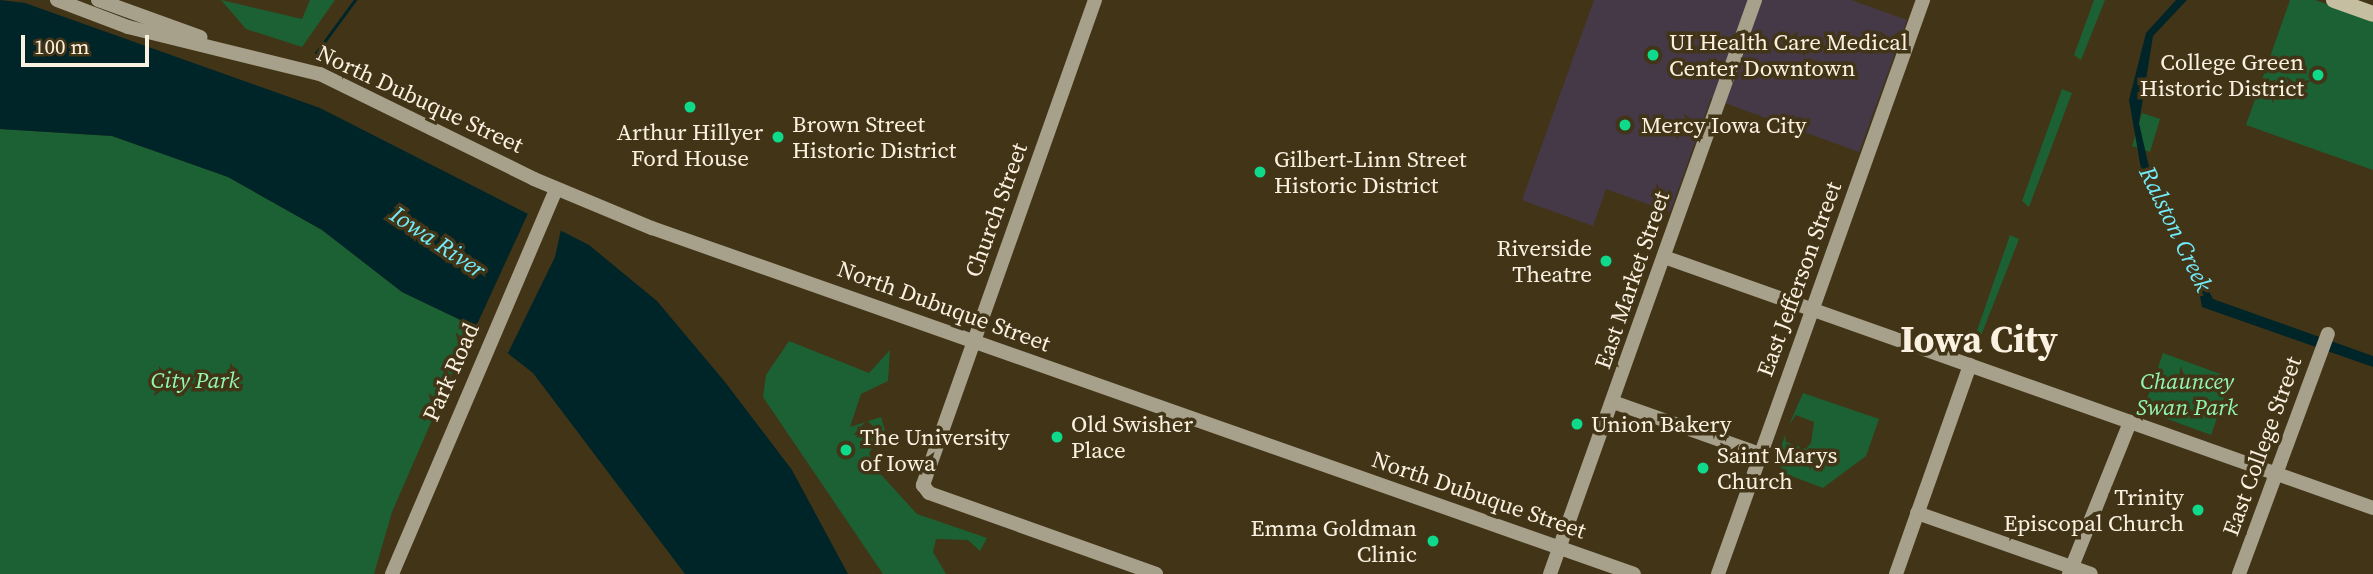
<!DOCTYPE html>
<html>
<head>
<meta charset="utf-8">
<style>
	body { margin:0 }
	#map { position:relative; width:2373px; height:574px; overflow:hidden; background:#423417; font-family:"Source Serif 4",serif }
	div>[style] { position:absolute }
	.medical>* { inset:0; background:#463947 }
	.green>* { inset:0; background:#1b6134 }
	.water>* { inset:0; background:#002529 }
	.pier>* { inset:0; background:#423417 }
	.stream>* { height:2.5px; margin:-1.25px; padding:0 1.25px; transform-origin:1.25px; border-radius:1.25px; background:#002529 }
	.secondary>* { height:14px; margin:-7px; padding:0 7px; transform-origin:7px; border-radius:7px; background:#a7a08a }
	.primary>* { height:16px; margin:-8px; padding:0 8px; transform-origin:8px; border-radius:8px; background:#c6bea0 }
	.dots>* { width:19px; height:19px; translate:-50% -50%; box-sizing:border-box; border:4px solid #423417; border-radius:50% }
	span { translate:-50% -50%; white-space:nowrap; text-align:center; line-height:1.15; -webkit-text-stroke:7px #423417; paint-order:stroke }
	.poi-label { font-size:23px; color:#faf1e1 }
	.left { translate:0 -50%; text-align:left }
	.right { translate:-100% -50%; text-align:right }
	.street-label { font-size:23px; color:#faf1e1 }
	.park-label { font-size:23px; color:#93f7ae; font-style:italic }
	.water-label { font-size:24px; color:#73edfb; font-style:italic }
	.town-label { font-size:37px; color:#faf1e1; font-weight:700 }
	.scale { position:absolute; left:21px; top:35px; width:128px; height:32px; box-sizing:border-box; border:4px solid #faf1e1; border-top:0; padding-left:9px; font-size:21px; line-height:24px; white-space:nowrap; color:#faf1e1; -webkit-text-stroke:5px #423417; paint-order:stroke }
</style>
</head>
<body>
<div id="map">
	<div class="medical">
		<i style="clip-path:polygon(1594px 0,1851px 0,1907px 20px,1859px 152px,1711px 98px,1670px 212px,1606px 189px,1593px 226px,1522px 200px)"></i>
	</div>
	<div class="green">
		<i style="clip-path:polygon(221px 0,302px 19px,310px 0,335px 0,302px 47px,246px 29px)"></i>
		<i style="clip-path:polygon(2094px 0,2105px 0,2081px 60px,2074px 55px)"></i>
		<i style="clip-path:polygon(2290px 0,2315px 0,2373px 20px,2373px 170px,2246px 125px)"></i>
		<i style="clip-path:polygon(2062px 89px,2072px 93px,2029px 207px,2022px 201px)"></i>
		<i style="clip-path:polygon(2142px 113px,2160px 119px,2150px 152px,2132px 146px)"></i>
		<i style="clip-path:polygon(0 129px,112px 136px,228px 177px,322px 230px,402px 292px,473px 326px,392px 512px,374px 574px,0 574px)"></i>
		<i style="clip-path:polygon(2010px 235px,2019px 239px,1975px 351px,1972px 345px)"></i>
		<i style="clip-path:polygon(789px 341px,869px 373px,890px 350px,888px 381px,861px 394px,850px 427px,881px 417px,885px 431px,869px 453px,875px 468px,917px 514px,987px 538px,980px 551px,968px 540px,936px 539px,933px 552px,946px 574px,883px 574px,763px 397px,766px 375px)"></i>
		<i style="clip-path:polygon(2163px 353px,2231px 378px,2211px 435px,2143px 410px)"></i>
		<i style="clip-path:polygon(1803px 393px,1879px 419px,1866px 456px,1823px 488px,1786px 474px,1776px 461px,1785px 435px,1786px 442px,1806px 449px,1811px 443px,1814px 422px,1796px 415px,1789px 425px)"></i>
	</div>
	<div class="water">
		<i style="clip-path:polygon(0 0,25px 3px,320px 108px,589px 245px,657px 301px,725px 382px,792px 470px,848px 574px,685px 574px,533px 373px,473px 326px,402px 292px,322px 230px,228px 177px,112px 136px,0 129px)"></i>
		<i style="clip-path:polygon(2176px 0,2187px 0,2153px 36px,2139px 123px,2152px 180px,2213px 299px,2373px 356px,2373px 367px,2202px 307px,2197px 281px,2141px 169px,2129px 100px,2146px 33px)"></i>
	</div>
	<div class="pier">
		<i style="clip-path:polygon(530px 209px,562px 225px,555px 257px,508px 353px,474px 331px)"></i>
		<i style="clip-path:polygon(2179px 224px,2192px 248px,2208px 279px,2195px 281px,2173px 240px)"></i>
	</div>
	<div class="stream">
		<i style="left:316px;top:53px;width:66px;rotate:-53.7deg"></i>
	</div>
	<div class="secondary">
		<i style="left:57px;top:0;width:76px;rotate:20.8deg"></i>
		<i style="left:128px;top:27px;width:198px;rotate:13.8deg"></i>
		<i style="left:320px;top:74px;width:238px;rotate:26.1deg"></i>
		<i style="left:534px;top:179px;width:128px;rotate:22.6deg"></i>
		<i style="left:652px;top:228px;width:1041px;rotate:19.41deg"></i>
		<i style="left:98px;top:0;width:109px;rotate:19.9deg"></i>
		<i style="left:1095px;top:0;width:515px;rotate:109.53deg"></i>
		<i style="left:923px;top:485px;width:10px;rotate:53deg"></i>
		<i style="left:929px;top:493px;width:241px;rotate:19.6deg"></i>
		<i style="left:1664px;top:257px;width:752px;rotate:19.49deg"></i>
		<i style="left:1613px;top:402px;width:156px;rotate:19.5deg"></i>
		<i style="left:1917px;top:513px;width:184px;rotate:19.3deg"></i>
		<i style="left:392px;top:574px;width:418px;rotate:-66.9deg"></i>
		<i style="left:1550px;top:574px;width:610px;rotate:-70.35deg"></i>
		<i style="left:1718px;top:574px;width:610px;rotate:-70.35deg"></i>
		<i style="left:1896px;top:574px;width:222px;rotate:-70.5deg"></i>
		<i style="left:2069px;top:574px;width:164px;rotate:-68.1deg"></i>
		<i style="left:2239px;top:574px;width:256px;rotate:-69.7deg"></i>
	</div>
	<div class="primary">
		<i style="left:2334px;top:0;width:41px;rotate:19.7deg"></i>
	</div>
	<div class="dots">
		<i style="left:1653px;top:55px;background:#0fd98a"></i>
		<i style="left:2318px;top:75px;background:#0fd98a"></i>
		<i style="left:690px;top:107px;background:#0fd98a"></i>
		<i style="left:1625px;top:125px;background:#0fd98a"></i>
		<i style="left:778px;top:137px;background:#0fd98a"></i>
		<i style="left:1260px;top:172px;background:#0fd98a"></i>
		<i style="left:1606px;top:261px;background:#0fd98a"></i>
		<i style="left:1577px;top:424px;background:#0fd98a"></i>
		<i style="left:1057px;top:437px;background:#0fd98a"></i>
		<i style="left:846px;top:450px;background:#0fd98a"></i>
		<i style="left:1703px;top:468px;background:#0fd98a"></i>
		<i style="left:2198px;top:510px;background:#0fd98a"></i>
		<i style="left:1433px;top:541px;background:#0fd98a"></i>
	</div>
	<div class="poi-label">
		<span class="left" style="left:1669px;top:55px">UI Health Care Medical<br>Center Downtown</span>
		<span class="right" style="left:2304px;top:75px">College Green<br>Historic District</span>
		<span class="left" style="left:792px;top:137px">Brown Street<br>Historic District</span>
		<span class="left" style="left:1641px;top:125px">Mercy Iowa City</span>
		<span style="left:690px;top:145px">Arthur Hillyer<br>Ford House</span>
		<span class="left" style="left:1274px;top:172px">Gilbert-Linn Street<br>Historic District</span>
		<span class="right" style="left:1592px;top:261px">Riverside<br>Theatre</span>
		<span class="left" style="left:1071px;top:437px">Old Swisher<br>Place</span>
		<span class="left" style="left:1591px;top:424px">Union Bakery</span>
		<span class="left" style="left:860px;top:450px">The University<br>of Iowa</span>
		<span class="left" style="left:1717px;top:468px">Saint Marys<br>Church</span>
		<span class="right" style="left:2184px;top:510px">Trinity<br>Episcopal Church</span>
		<span class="right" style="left:1417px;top:541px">Emma Goldman<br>Clinic</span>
	</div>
	<div class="street-label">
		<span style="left:420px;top:99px;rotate:25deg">North Dubuque Street</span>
		<span style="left:996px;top:210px;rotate:-70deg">Church Street</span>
		<span style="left:1799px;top:279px;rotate:-70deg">East Jefferson Street</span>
		<span style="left:1632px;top:280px;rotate:-71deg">East Market Street</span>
		<span style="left:944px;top:306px;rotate:20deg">North Dubuque Street</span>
		<span style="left:451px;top:372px;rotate:-66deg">Park Road</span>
		<span style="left:2262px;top:446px;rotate:-70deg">East College Street</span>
		<span style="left:1479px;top:495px;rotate:19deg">North Dubuque Street</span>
	</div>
	<div class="park-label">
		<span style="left:195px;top:380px">City Park</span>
		<span style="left:2187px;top:394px">Chauncey<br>Swan Park</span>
	</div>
	<div class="water-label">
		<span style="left:2176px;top:229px;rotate:64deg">Ralston Creek</span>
		<span style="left:438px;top:242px;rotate:34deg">Iowa River</span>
	</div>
	<div class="town-label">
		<span style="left:1979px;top:339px">Iowa City</span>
	</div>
	<div class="scale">100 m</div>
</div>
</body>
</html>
